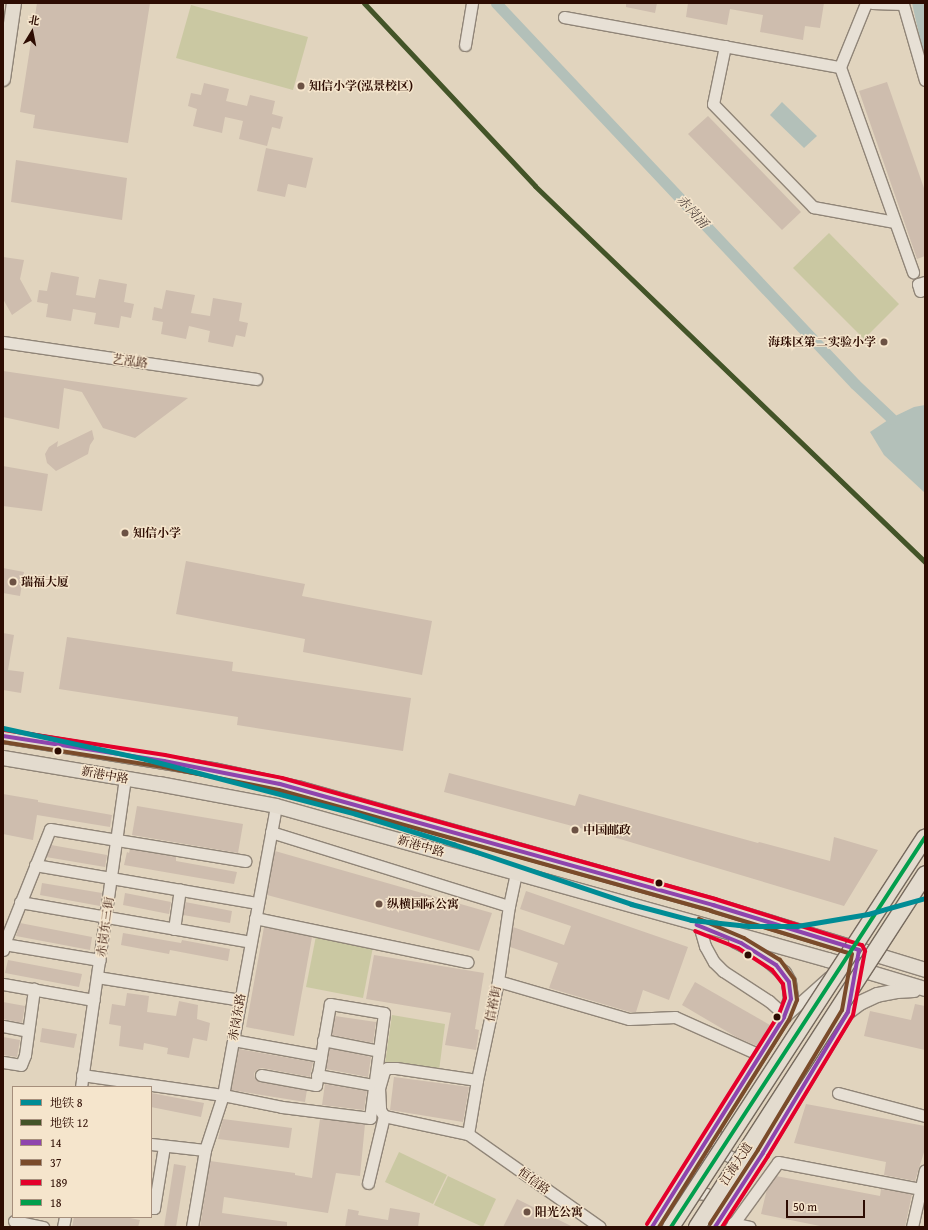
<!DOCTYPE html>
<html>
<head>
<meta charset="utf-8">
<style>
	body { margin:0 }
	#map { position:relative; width:928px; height:1230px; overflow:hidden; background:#e1d4be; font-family:"Gentium Book Plus","Noto Serif SC",serif }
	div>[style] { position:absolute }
	.green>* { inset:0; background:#cac8a2 }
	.water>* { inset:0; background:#b3c0b9 }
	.canal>* { height:11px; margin:-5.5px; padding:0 5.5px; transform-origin:5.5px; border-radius:5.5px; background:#b3c0b9 }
	.building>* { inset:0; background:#cebdae }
	.roads { filter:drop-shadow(1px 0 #908578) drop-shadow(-1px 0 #908578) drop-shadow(0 1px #908578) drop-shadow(0 -1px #908578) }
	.minor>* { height:11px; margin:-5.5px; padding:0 5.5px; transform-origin:5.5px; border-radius:5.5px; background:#e7e0d5 }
	.major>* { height:14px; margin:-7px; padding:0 7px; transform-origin:7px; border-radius:7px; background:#e3dbce }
	.bridges { filter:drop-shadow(1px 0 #766a5e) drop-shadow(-1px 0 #766a5e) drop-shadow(0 1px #766a5e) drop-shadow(0 -1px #766a5e) }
	.highway-bridge>* { height:16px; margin:-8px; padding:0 8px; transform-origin:8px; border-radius:8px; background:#e3dbce }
	.bus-1>* { height:4px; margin:-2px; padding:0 2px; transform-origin:2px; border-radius:2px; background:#8e44ad }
	.bus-2>* { height:4px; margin:-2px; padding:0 2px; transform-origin:2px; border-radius:2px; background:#7a4b2a }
	.bus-3>* { height:4px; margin:-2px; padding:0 2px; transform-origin:2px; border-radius:2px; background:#e4002b }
	.bus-4>* { height:4px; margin:-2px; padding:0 2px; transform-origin:2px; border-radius:2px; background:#029e4d }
	.metro-1>* { height:5px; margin:-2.5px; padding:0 2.5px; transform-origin:2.5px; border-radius:2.5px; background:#008c95 }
	.metro-2>* { height:5px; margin:-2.5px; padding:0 2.5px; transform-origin:2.5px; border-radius:2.5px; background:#435428 }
	.dots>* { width:11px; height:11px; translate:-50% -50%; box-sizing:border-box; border:2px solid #f5e5cc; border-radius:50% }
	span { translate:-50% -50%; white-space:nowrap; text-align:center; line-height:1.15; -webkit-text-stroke:3px #f5e5cc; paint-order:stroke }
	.poi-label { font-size:12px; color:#2d0c02; font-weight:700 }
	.left { translate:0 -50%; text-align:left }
	.right { translate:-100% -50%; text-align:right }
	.street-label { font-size:12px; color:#2d0c02 }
	.water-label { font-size:13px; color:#554841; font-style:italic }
	.frame { position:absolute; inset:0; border:4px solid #2d0c02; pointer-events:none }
	.legend { position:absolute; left:12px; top:1086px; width:140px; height:132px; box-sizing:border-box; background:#f5e5cc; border:1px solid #a58e7b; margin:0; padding:5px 7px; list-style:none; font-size:12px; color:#2d0c02 }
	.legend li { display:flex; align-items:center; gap:8px; height:20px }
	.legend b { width:20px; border:1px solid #a58e7b }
	.north { position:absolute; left:12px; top:12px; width:40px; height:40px; -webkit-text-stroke:3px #f5e5cc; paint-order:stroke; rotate:10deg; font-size:11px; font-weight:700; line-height:16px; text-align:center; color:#2d0c02 }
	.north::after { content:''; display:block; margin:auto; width:14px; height:18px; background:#2d0c02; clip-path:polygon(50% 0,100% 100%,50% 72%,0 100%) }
	.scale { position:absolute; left:786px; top:1200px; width:79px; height:18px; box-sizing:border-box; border:2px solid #2d0c02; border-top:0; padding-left:5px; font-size:12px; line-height:14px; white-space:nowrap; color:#2d0c02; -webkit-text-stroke:3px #f5e5cc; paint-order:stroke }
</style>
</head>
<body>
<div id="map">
	<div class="green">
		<i style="clip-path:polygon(191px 5px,308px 37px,293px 90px,176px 58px)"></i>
		<i style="clip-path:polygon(829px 233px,899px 304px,864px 339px,793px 268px)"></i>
		<i style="clip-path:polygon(316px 936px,373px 947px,363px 998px,306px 987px)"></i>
		<i style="clip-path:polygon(392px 1015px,445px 1024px,439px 1071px,385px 1063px)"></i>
		<i style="clip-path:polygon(399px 1152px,447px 1175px,433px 1204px,385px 1182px)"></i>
		<i style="clip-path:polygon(448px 1176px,496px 1199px,483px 1227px,434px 1205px)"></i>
	</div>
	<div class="water">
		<i style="clip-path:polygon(912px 3px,925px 3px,925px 62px)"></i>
		<i style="clip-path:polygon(782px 102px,817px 136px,804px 148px,770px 115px)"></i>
		<i style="clip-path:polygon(925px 405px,925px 493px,884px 455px,870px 432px,891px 418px,914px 407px)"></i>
	</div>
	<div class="canal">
		<i style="left:496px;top:3px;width:523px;rotate:46.7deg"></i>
		<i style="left:855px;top:384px;width:50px;rotate:43.4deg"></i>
	</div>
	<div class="building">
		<i style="clip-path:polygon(37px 3px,150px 3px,128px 143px,33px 128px,35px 115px,20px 112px)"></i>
		<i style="clip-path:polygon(626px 3px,657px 3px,655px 13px,626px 7px)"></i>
		<i style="clip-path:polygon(688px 3px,824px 3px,820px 28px,805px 26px,803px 40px,760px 32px,763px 15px,730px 9px,727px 25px,686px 17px)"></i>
		<i style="clip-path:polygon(887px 82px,925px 191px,925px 256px,917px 259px,859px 91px)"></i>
		<i style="clip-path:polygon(204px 83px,229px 89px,226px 101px,247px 106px,250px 95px,275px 101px,272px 114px,283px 117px,280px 129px,272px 127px,267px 146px,239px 139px,243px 121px,225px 117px,222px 133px,193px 126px,197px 109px,188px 106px,191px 93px,201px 95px)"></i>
		<i style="clip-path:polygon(708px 116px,801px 212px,782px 230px,688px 134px)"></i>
		<i style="clip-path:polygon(266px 148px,313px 158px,306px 188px,288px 184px,285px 197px,257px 191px)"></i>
		<i style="clip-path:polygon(16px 160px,127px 178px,122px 220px,11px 202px)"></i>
		<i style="clip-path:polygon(3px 257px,24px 260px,20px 279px,32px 301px,12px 315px,3px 299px)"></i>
		<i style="clip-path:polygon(51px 272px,79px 277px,76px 295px,95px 298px,99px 279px,127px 284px,124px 302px,134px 304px,131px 318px,121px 316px,119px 328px,94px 324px,96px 313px,73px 309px,71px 321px,46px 317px,48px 304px,37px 302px,39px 290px,47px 291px)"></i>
		<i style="clip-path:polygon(166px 290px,195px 295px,191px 313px,210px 316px,213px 298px,242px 303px,239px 321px,248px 323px,245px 337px,236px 335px,233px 347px,208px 342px,210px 331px,189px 326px,186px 339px,161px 334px,163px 322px,152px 320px,154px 307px,162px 309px)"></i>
		<i style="clip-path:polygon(3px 371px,188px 398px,135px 438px,103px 428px,82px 392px,64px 388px,59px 429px,3px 417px)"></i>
		<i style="clip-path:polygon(92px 430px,94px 439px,90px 445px,88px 454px,56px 471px,47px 463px,45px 454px,49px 447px,58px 441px,57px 447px)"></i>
		<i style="clip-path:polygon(3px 466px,48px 474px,42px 511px,3px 506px)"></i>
		<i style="clip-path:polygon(186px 561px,305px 584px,302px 596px,432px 621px,422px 675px,303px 652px,305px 639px,176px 614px)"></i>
		<i style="clip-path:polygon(3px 568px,24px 572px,20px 596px,3px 593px)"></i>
		<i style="clip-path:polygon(3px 633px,14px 635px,8px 670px,24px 672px,21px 693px,3px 690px)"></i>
		<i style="clip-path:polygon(67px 637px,233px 662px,232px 671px,411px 698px,403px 751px,237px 725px,238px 717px,59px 689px)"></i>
		<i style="clip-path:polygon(449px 773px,575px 806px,579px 794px,758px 843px,759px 842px,830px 861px,834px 837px,878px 850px,844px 906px,610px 836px,444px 792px)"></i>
		<i style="clip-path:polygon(3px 794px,38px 800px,38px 802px,112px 815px,110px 827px,37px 815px,33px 840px,3px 834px)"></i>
		<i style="clip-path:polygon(137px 806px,243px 824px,238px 853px,132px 835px)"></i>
		<i style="clip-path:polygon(51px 845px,107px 855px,105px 867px,46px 857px)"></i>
		<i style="clip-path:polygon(130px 849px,176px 857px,176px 861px,237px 872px,234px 884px,124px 865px,127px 852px,129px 853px)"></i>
		<i style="clip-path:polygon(275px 851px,492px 913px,479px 951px,267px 895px)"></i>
		<i style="clip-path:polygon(42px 883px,102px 893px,100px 906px,40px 895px)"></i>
		<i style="clip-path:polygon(526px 891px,688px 947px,669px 1000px,643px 990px,636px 1012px,630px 1012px,549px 988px,558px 963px,510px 947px,513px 927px,564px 945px,571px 926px,520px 909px)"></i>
		<i style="clip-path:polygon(125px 893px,171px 902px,169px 914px,123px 905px)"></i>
		<i style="clip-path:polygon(185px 902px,232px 911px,230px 923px,183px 915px)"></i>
		<i style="clip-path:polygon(20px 923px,92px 937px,90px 950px,16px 936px)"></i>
		<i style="clip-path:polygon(264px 927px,312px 937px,294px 1036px,246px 1027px)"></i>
		<i style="clip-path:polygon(123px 933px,181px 943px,182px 940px,230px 949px,228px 961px,170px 950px,169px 954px,121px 945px)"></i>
		<i style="clip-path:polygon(374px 955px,484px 973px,475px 1029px,479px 1030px,476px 1050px,445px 1045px,451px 1013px,366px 999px)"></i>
		<i style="clip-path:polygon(8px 960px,82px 974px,79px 987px,5px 973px)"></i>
		<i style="clip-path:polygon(695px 982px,770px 1025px,757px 1046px,738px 1038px,682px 1005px)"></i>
		<i style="clip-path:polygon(127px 993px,149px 996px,147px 1012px,176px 1016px,179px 1001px,198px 1005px,197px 1019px,210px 1023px,207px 1041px,193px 1038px,189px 1058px,167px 1054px,168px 1048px,144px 1043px,143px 1050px,119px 1046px,121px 1026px,109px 1024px,112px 1004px,125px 1006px)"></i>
		<i style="clip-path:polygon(3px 1002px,25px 1006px,22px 1023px,3px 1019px)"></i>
		<i style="clip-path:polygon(915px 1004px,925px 1006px,925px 1050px,864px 1036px,870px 1011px,911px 1020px)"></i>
		<i style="clip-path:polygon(335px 1016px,376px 1022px,373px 1043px,332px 1035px)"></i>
		<i style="clip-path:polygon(42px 1028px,77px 1034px,74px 1048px,40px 1042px)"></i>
		<i style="clip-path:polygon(3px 1037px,20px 1040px,17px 1057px,3px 1055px)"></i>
		<i style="clip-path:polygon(329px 1048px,371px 1057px,368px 1077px,326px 1069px)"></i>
		<i style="clip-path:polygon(239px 1049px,313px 1062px,310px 1077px,262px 1068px,258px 1069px,254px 1073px,255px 1078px,259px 1082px,307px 1090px,305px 1102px,231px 1090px)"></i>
		<i style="clip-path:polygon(394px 1077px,469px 1087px,463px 1122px,390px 1110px)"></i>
		<i style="clip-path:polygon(325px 1084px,367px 1091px,364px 1110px,322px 1105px)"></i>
		<i style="clip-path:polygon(151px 1093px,204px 1103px,201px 1117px,151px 1107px)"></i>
		<i style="clip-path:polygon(806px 1104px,925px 1126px,925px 1149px,915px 1181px,884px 1175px,886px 1162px,794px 1143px)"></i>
		<i style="clip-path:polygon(223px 1119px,292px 1128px,289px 1148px,218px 1139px)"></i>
		<i style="clip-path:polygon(320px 1119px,365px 1124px,360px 1176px,336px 1173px,328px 1213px,224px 1197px,222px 1213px,287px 1222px,287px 1227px,200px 1227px,210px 1161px,295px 1173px,295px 1175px,312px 1178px)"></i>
		<i style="clip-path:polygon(174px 1164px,186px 1166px,176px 1227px,164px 1227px)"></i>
		<i style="clip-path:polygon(776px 1176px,880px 1196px,881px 1189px,912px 1194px,905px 1227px,825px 1227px,761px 1214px,767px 1189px)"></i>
		<i style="clip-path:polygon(517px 1199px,573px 1227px,503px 1227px)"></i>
		<i style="clip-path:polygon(390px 1208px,420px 1213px,418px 1227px,345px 1227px,348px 1209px,359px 1211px,358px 1215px,388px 1220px)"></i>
		<i style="clip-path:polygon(74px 1217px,125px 1217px,140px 1220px,138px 1227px,72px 1227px)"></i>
	</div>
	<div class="roads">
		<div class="minor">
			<i style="left:866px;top:3px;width:69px;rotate:112.1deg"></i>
			<i style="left:840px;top:67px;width:218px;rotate:70.4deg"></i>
			<i style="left:872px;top:3px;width:31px;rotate:2deg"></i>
			<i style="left:903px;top:4px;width:79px;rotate:73.9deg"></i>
			<i style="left:564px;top:17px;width:280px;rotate:10.3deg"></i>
			<i style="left:465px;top:45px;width:43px;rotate:-80.5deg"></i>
			<i style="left:725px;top:46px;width:59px;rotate:101.7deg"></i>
			<i style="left:713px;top:104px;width:144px;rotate:45.8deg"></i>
			<i style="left:813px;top:207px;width:83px;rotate:10.4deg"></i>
			<i style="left:920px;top:291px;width:7px;rotate:-106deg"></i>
			<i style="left:918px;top:284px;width:7px;rotate:-16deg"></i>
			<i style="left:3px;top:342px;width:256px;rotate:8.3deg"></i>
			<i style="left:271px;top:832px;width:249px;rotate:17.3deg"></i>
			<i style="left:35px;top:865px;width:226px;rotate:9.7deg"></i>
			<i style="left:20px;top:902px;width:234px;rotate:9.8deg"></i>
			<i style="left:255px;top:918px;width:217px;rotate:11.7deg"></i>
			<i style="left:699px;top:925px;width:22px;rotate:74deg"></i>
			<i style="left:705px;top:946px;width:18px;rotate:61deg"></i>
			<i style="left:714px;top:962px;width:13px;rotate:45deg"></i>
			<i style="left:723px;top:971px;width:55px;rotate:33.1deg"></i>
			<i style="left:769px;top:1001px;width:15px;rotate:42deg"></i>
			<i style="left:780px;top:1011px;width:7px;rotate:56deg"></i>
			<i style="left:174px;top:929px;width:40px;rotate:-81.5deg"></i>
			<i style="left:4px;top:944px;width:97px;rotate:9.5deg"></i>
			<i style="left:3px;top:950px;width:11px;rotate:-75deg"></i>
			<i style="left:6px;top:939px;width:118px;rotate:-68.2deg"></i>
			<i style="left:50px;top:829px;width:198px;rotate:9.3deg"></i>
			<i style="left:97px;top:977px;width:145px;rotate:9.1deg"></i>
			<i style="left:498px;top:981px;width:136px;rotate:16.2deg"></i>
			<i style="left:629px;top:1019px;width:46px;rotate:-2.5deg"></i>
			<i style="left:675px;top:1017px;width:93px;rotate:24.1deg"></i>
			<i style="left:3px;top:984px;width:92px;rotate:10deg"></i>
			<i style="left:3px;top:1026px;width:25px;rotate:11deg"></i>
			<i style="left:323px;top:1040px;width:57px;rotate:11.1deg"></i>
			<i style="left:3px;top:1062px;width:18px;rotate:9deg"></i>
			<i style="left:21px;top:1065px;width:11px;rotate:-68deg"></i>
			<i style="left:25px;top:1055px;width:67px;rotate:-82.2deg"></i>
			<i style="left:82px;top:1075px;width:142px;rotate:8.1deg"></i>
			<i style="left:223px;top:1095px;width:60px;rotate:11.5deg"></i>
			<i style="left:282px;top:1107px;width:89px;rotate:7.1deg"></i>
			<i style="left:370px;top:1118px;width:106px;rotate:-82.4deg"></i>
			<i style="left:384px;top:1013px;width:55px;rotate:-170.5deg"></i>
			<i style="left:330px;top:1004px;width:53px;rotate:99.8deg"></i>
			<i style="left:321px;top:1056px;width:89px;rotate:-169.7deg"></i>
			<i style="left:261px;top:1075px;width:56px;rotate:10.3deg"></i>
			<i style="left:316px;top:1085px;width:29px;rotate:-80deg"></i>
			<i style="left:317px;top:1075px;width:58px;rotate:10deg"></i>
			<i style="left:477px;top:1080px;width:82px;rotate:-171.6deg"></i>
			<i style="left:396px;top:1068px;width:9px;rotate:180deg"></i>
			<i style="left:387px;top:1068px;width:4px;rotate:135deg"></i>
			<i style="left:384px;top:1071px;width:18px;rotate:106deg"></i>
			<i style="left:379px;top:1088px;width:22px;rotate:87deg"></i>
			<i style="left:380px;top:1110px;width:7px;rotate:56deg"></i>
			<i style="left:384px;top:1116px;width:86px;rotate:12.1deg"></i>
			<i style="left:468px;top:1134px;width:161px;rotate:35.2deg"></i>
			<i style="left:81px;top:1087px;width:312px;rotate:-81.9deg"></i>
			<i style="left:838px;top:1093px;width:90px;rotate:14.8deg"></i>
			<i style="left:715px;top:1127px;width:10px;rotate:96deg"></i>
			<i style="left:714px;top:1137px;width:17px;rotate:65deg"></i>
			<i style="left:721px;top:1152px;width:13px;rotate:27deg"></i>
			<i style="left:733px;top:1158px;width:14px;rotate:-4deg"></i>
			<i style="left:468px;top:1134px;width:55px;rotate:-80.5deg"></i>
			<i style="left:477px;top:1080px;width:101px;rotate:-78deg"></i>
			<i style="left:498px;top:981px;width:76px;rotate:-81.7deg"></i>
			<i style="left:509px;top:906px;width:35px;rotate:-78deg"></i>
			<i style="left:151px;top:1144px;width:54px;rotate:6.3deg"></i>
			<i style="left:368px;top:1183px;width:69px;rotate:-76.6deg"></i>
			<i style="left:673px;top:1194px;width:16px;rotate:-7deg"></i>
			<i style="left:689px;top:1192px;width:17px;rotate:7deg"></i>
			<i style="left:706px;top:1194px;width:6px;rotate:31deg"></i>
			<i style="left:711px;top:1197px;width:11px;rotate:56deg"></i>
			<i style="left:151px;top:1208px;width:3px"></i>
			<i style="left:154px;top:1208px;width:63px;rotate:-80.8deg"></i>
			<i style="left:14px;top:1221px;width:30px;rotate:12deg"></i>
			<i style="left:733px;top:1223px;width:17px;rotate:13deg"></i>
			<i style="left:63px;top:1227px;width:10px;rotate:-79deg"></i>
			<i style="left:192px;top:1227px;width:78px;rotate:-80.4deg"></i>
			<i style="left:205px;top:1150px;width:58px;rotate:-71.9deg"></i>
			<i style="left:223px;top:1095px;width:294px;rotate:-79.6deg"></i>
			<i style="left:652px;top:1227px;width:248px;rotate:-57.8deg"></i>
			<i style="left:784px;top:1017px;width:60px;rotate:-41.6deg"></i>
			<i style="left:715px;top:1227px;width:88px;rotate:-57deg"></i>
			<i style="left:763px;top:1153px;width:165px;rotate:-58.9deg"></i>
			<i style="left:848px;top:1012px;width:7px;rotate:-82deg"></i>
			<i style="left:731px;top:1227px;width:80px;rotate:-54.1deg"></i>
			<i style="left:778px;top:1162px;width:146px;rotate:10.7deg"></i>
			<i style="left:912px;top:1227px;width:58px;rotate:-77.2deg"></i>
		</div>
		<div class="major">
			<i style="left:3px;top:79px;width:77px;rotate:-81.8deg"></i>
			<i style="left:3px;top:736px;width:214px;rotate:9.2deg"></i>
			<i style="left:214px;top:770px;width:89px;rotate:12.3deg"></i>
			<i style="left:301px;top:789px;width:428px;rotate:15.7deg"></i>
			<i style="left:713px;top:905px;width:222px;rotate:17deg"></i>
			<i style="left:3px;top:758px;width:158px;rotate:9.5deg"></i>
			<i style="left:159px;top:784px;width:119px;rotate:10.6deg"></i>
			<i style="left:276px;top:806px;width:573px;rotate:15.59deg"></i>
			<i style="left:828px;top:960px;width:101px;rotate:16.6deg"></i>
			<i style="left:736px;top:941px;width:28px;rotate:27deg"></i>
			<i style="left:761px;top:954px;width:30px;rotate:40deg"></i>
			<i style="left:784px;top:973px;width:10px;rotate:61deg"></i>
			<i style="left:789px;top:982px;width:17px;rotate:83deg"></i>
			<i style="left:791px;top:999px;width:19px;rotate:111deg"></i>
			<i style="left:848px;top:1012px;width:15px;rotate:-37deg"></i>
			<i style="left:860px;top:1003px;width:19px;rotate:-25deg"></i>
			<i style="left:877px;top:995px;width:20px;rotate:-11deg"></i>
			<i style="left:897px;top:991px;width:17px;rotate:-3deg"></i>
		</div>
	</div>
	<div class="bridges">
		<div class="highway-bridge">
			<i style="left:671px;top:1227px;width:465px;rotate:-56.9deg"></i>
			<i style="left:697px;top:1227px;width:420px;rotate:-57.1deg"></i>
		</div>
	</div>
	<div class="bus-1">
		<i style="left:3px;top:736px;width:163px;rotate:8.8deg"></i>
		<i style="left:164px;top:761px;width:118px;rotate:11.2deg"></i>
		<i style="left:280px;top:784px;width:450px;rotate:15.6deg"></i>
		<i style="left:713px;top:905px;width:153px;rotate:17.1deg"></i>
		<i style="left:859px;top:950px;width:63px;rotate:100.1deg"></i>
		<i style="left:848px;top:1012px;width:165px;rotate:121.1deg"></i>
		<i style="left:763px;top:1153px;width:88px;rotate:123deg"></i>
		<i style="left:652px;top:1227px;width:248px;rotate:-57.8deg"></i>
		<i style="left:784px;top:1017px;width:19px;rotate:-69deg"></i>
		<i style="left:791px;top:999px;width:17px;rotate:-97deg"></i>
		<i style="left:789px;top:982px;width:21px;rotate:-127deg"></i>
		<i style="left:776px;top:965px;width:41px;rotate:-147.8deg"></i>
		<i style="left:741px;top:943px;width:48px;rotate:-157.8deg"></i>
	</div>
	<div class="bus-2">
		<i style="left:3px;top:742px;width:162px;rotate:8.9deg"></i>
		<i style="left:163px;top:767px;width:118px;rotate:11.2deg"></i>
		<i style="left:279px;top:790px;width:449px;rotate:15.6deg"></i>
		<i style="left:711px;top:911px;width:147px;rotate:17deg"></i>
		<i style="left:852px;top:954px;width:57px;rotate:100.1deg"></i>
		<i style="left:842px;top:1010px;width:163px;rotate:121deg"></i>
		<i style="left:758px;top:1150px;width:88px;rotate:123deg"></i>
		<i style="left:659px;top:1227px;width:244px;rotate:-57.9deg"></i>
		<i style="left:789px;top:1020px;width:22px;rotate:-68deg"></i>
		<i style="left:797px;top:1000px;width:21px;rotate:-98deg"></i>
		<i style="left:794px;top:979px;width:24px;rotate:-126deg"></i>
		<i style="left:780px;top:960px;width:42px;rotate:-148.6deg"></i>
		<i style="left:744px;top:938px;width:49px;rotate:-157.1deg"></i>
	</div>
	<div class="bus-3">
		<i style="left:4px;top:730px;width:163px;rotate:8.8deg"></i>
		<i style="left:165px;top:755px;width:119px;rotate:11.1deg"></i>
		<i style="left:282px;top:778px;width:450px;rotate:15.6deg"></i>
		<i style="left:715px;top:899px;width:154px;rotate:17.4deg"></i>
		<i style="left:862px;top:945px;width:7px;rotate:63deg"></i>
		<i style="left:865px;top:951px;width:65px;rotate:100.6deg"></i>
		<i style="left:853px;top:1015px;width:165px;rotate:121.1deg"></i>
		<i style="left:768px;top:1156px;width:85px;rotate:122.9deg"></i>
		<i style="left:647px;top:1224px;width:248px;rotate:-57.8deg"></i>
		<i style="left:779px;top:1014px;width:17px;rotate:-69deg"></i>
		<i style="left:785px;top:998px;width:14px;rotate:-98deg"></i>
		<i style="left:783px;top:984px;width:18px;rotate:-128deg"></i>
		<i style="left:772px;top:970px;width:40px;rotate:-147.1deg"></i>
		<i style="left:738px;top:948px;width:46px;rotate:-158.4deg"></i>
	</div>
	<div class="bus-4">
		<i style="left:671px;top:1227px;width:465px;rotate:-56.9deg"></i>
	</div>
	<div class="metro-1">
		<i style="left:3px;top:728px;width:145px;rotate:12.3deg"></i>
		<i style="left:145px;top:759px;width:218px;rotate:14.6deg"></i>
		<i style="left:356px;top:814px;width:102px;rotate:17.2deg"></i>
		<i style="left:453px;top:844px;width:188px;rotate:18.6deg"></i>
		<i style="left:631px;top:904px;width:62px;rotate:14.9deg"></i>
		<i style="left:691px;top:920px;width:58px;rotate:5.9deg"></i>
		<i style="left:749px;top:926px;width:48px"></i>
		<i style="left:797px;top:926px;width:72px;rotate:-9.6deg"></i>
		<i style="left:868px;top:914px;width:59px;rotate:-15.7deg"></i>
	</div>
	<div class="metro-2">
		<i style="left:364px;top:3px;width:250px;rotate:46.9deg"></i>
		<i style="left:535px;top:186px;width:542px;rotate:43.95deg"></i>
	</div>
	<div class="dots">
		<i style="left:301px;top:86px;background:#6c5244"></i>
		<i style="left:884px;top:342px;background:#6c5244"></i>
		<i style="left:125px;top:533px;background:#6c5244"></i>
		<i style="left:13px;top:582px;background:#6c5244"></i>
		<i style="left:58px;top:751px;background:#2d0c02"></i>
		<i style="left:575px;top:830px;background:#6c5244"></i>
		<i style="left:659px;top:883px;background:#2d0c02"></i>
		<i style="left:379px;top:904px;background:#6c5244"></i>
		<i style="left:748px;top:955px;background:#2d0c02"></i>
		<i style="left:777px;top:1017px;background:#2d0c02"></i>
		<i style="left:527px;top:1212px;background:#6c5244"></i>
	</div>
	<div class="poi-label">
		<span class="left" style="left:309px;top:86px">知信小学(泓景校区)</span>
		<span class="right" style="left:876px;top:342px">海珠区第二实验小学</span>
		<span class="left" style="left:133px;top:533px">知信小学</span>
		<span class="left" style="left:21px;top:582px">瑞福大厦</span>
		<span class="left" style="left:583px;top:830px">中国邮政</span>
		<span class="left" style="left:387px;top:904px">纵横国际公寓</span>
		<span class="left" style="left:535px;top:1212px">阳光公寓</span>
	</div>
	<div class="street-label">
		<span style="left:130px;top:361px;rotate:8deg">艺泓路</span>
		<span style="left:105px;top:775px;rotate:10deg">新港中路</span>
		<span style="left:421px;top:846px;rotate:16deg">新港中路</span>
		<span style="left:105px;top:927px;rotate:-82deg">赤岗东三街</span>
		<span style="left:493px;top:1004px;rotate:-79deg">信裕街</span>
		<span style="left:237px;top:1017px;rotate:-80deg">赤岗东路</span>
		<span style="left:736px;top:1164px;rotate:-57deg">江海大道</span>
		<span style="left:534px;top:1181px;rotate:35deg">恒信路</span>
	</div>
	<div class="water-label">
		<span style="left:692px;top:212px;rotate:47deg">赤岗涌</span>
	</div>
	<div class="frame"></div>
	<ul class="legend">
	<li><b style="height:5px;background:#008c95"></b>地铁 8</li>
	<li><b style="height:5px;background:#435428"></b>地铁 12</li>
	<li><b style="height:5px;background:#8e44ad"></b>14</li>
	<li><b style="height:5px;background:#7a4b2a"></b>37</li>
	<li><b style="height:5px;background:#e4002b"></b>189</li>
	<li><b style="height:5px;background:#029e4d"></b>18</li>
	</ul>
	<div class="north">北</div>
	<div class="scale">50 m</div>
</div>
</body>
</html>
